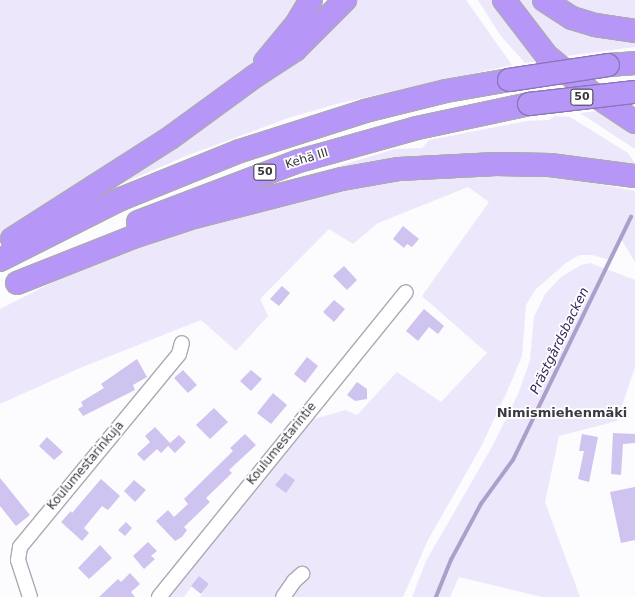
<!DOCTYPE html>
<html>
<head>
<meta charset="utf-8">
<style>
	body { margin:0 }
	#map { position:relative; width:635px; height:597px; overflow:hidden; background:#fcfbfd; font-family:"DejaVu Sans",sans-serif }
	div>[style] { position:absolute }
	.green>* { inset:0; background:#ede7fc }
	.stream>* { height:3.5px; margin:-1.75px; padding:0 1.75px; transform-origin:1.75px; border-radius:1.75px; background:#aca0cb }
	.building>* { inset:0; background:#cfc3f0 }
	.roads { filter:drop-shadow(1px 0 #aca9b4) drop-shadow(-1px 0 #aca9b4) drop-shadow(0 1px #aca9b4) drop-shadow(0 -1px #aca9b4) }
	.street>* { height:14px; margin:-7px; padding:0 7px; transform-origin:7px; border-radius:7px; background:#fff }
	.highway>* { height:22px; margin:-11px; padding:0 11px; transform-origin:11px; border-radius:11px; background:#b697f8 }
	.bridges { filter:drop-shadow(1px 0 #8a75b6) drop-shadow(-1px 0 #8a75b6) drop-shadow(0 1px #8a75b6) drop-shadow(0 -1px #8a75b6) }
	.highway-bridge>* { height:22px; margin:-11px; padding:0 11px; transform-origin:11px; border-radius:11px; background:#b697f8 }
	span { translate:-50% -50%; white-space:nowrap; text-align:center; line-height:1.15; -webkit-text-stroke:3.5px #fff; paint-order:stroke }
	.shield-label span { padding:1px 3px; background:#fff; border:1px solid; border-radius:3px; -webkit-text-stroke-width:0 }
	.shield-label { font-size:11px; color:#38363b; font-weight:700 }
	.street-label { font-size:12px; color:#38363b }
	.water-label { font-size:13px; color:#39255b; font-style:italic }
	.neighbourhood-label { font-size:13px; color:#3b3942; font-weight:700 }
</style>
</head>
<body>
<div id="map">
	<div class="green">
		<i style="clip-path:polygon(0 0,305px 0,272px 45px,228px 84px,169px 126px,0 236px)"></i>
		<i style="clip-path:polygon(356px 0,466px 0,512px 65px,340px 103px,288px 118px,186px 156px,96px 195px,240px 102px)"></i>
		<i style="clip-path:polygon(478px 0,494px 0,539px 61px,525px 63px,500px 35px)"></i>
		<i style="clip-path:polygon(512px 0,533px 0,540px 8px,635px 38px,635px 47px,559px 57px)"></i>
		<i style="clip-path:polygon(558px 0,635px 0,635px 22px,588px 15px)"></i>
		<i style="clip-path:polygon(598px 111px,635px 132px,635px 149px,580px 113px)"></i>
		<i style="clip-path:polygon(555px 116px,570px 117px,628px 153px,635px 163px,631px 168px,579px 157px,547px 156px,216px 204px,395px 149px,422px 148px,429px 140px,526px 121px,549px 120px)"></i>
		<i style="clip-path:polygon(532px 171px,635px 191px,635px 262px,621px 239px,610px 260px,592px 255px,580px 255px,567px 262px,535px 290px,526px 305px,522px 356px,509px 387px,482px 445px,428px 540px,403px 597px,200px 597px,209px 584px,199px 576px,184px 597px,165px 597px,307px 421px,345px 410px,357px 415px,397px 372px,441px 402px,487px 353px,422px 296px,489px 202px,468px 187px,378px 223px,353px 244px,329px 229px,260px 299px,268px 316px,236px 351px,201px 320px,80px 368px,0 404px,0 309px,97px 260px,181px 227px,402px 176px)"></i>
		<i style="clip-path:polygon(590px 263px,635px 280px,635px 367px,617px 421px,559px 436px,545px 502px,580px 597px,542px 597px,459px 577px,450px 597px,412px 597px,426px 561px,493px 445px,518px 394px,530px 360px,534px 317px,545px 294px,561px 277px,581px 265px)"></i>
	</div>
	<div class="stream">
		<i style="left:436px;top:597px;width:40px;rotate:-68deg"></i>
		<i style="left:451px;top:560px;width:64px;rotate:-61.8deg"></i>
		<i style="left:481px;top:504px;width:54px;rotate:-54deg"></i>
		<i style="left:513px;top:460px;width:270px;rotate:-64.1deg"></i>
	</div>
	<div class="building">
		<i style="clip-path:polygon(403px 226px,419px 239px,412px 247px,407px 244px,404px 248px,393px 239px)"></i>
		<i style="clip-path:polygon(344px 266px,357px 280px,347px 290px,333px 276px)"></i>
		<i style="clip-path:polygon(282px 286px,290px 293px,279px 306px,270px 299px)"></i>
		<i style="clip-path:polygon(334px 300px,345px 309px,334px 322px,323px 312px)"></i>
		<i style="clip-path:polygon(424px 309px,444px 326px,438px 334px,429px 327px,418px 341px,406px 331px)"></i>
		<i style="clip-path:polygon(307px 357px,318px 366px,305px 383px,294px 374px)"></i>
		<i style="clip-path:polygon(137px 359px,147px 377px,133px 385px,135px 390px,83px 416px,78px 409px,83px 406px,81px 402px,104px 388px,101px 384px)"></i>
		<i style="clip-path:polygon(183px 370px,197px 385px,188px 393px,174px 378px)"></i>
		<i style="clip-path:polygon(251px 370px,262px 379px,251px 391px,240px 381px)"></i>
		<i style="clip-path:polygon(357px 382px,367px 389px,367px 399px,355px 401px,347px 395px)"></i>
		<i style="clip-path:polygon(273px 393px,287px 405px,271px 424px,257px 413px)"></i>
		<i style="clip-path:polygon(214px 408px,228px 422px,210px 439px,196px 425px)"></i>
		<i style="clip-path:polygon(155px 427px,170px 443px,179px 435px,186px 442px,175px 453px,168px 446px,161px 453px,157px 449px,144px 461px,137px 454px,150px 442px,145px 436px)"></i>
		<i style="clip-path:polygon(613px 433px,635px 434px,635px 443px,623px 444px,621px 475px,611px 474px)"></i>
		<i style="clip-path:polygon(245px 434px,256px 445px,229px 470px,232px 473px,206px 498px,210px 502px,184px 527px,187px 530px,182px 537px,175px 541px,156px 521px,168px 510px,174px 517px,188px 504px,184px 499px,233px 451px,230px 448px)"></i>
		<i style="clip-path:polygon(582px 434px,598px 437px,589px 482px,578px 479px,584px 451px,579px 451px)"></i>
		<i style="clip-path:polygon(47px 437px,63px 452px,54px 460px,39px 446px)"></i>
		<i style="clip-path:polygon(285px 473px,295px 480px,286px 493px,275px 485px)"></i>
		<i style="clip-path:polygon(0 478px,30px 515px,16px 526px,0 506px)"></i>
		<i style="clip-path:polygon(101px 479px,120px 496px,108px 510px,102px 506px,84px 528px,89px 533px,82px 541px,61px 522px,71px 511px,72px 513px)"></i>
		<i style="clip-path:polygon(134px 480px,146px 490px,135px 502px,124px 491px)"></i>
		<i style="clip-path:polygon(635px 487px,635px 540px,621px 543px,610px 492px)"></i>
		<i style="clip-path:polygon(126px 522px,132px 528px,125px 536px,118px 530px)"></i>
		<i style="clip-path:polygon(148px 542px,157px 551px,151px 556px,155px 559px,144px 569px,133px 556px)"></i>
		<i style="clip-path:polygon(100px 545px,112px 558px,89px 579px,78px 568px)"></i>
		<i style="clip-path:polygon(130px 573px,140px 584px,131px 592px,135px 597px,99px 597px,118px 579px,121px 582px)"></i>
		<i style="clip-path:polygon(199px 576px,209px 584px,201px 594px,191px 586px)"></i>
	</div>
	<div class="roads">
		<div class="street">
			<i style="left:30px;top:597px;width:39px;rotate:-108deg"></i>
			<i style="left:18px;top:560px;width:13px;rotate:-81deg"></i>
			<i style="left:20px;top:547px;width:250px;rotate:-50.5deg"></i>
			<i style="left:179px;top:354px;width:11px;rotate:-75deg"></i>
			<i style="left:159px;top:597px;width:392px;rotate:-51deg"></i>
			<i style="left:283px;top:597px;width:19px;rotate:-55deg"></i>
			<i style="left:294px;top:581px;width:11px;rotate:-41deg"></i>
		</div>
		<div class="highway">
			<i style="left:504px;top:0;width:71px;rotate:52.5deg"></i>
			<i style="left:547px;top:56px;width:60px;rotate:39.6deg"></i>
			<i style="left:593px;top:94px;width:50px;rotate:33.7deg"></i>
			<i style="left:544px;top:0;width:33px;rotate:33deg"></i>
			<i style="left:572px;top:18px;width:24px;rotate:17deg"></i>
			<i style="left:595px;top:25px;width:40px;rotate:8.5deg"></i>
			<i style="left:265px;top:62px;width:50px;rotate:-50.6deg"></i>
			<i style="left:297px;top:23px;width:27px;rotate:-59deg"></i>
			<i style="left:608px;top:65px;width:27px;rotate:-4deg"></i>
			<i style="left:138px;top:222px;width:172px;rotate:-20.8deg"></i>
			<i style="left:299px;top:161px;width:123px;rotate:-15.6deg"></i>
			<i style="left:417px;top:128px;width:115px;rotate:-12.1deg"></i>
			<i style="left:12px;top:239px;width:188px;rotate:-32.6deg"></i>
			<i style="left:170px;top:138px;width:105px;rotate:-36.1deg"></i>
			<i style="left:255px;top:76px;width:48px;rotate:-33deg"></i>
			<i style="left:295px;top:50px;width:71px;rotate:-45deg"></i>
			<i style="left:0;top:260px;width:136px;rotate:-26.8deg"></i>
			<i style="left:121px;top:199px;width:128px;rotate:-22deg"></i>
			<i style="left:240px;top:151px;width:131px;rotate:-17.7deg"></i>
			<i style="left:365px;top:111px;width:83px;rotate:-13.9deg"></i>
			<i style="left:446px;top:91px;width:64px;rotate:-9.9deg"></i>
			<i style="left:17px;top:283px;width:125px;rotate:-21.6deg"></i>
			<i style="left:133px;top:237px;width:64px;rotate:-18.2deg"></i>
			<i style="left:194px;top:217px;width:153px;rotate:-14.4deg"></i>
			<i style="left:342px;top:179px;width:58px;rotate:-10deg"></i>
			<i style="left:399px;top:169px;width:97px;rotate:-3deg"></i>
			<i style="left:496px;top:164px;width:54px;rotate:1.1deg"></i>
			<i style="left:550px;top:165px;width:86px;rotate:7.4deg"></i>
		</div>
	</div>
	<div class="bridges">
		<div class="highway-bridge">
			<i style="left:509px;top:80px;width:100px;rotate:-8.6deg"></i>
			<i style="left:529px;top:104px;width:107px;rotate:-6.5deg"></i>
		</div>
	</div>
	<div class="shield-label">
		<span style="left:582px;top:97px">50</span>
		<span style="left:265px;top:172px">50</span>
	</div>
	<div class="street-label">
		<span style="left:307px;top:159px;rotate:-17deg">Kehä III</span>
		<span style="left:282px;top:444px;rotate:-51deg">Koulumestarintie</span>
		<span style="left:86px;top:466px;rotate:-50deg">Koulumestarinkuja</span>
	</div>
	<div class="water-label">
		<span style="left:560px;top:341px;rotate:-64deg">Prästgårdsbacken</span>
	</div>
	<div class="neighbourhood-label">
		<span style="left:562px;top:413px">Nimismiehenmäki</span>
	</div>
</div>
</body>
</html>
